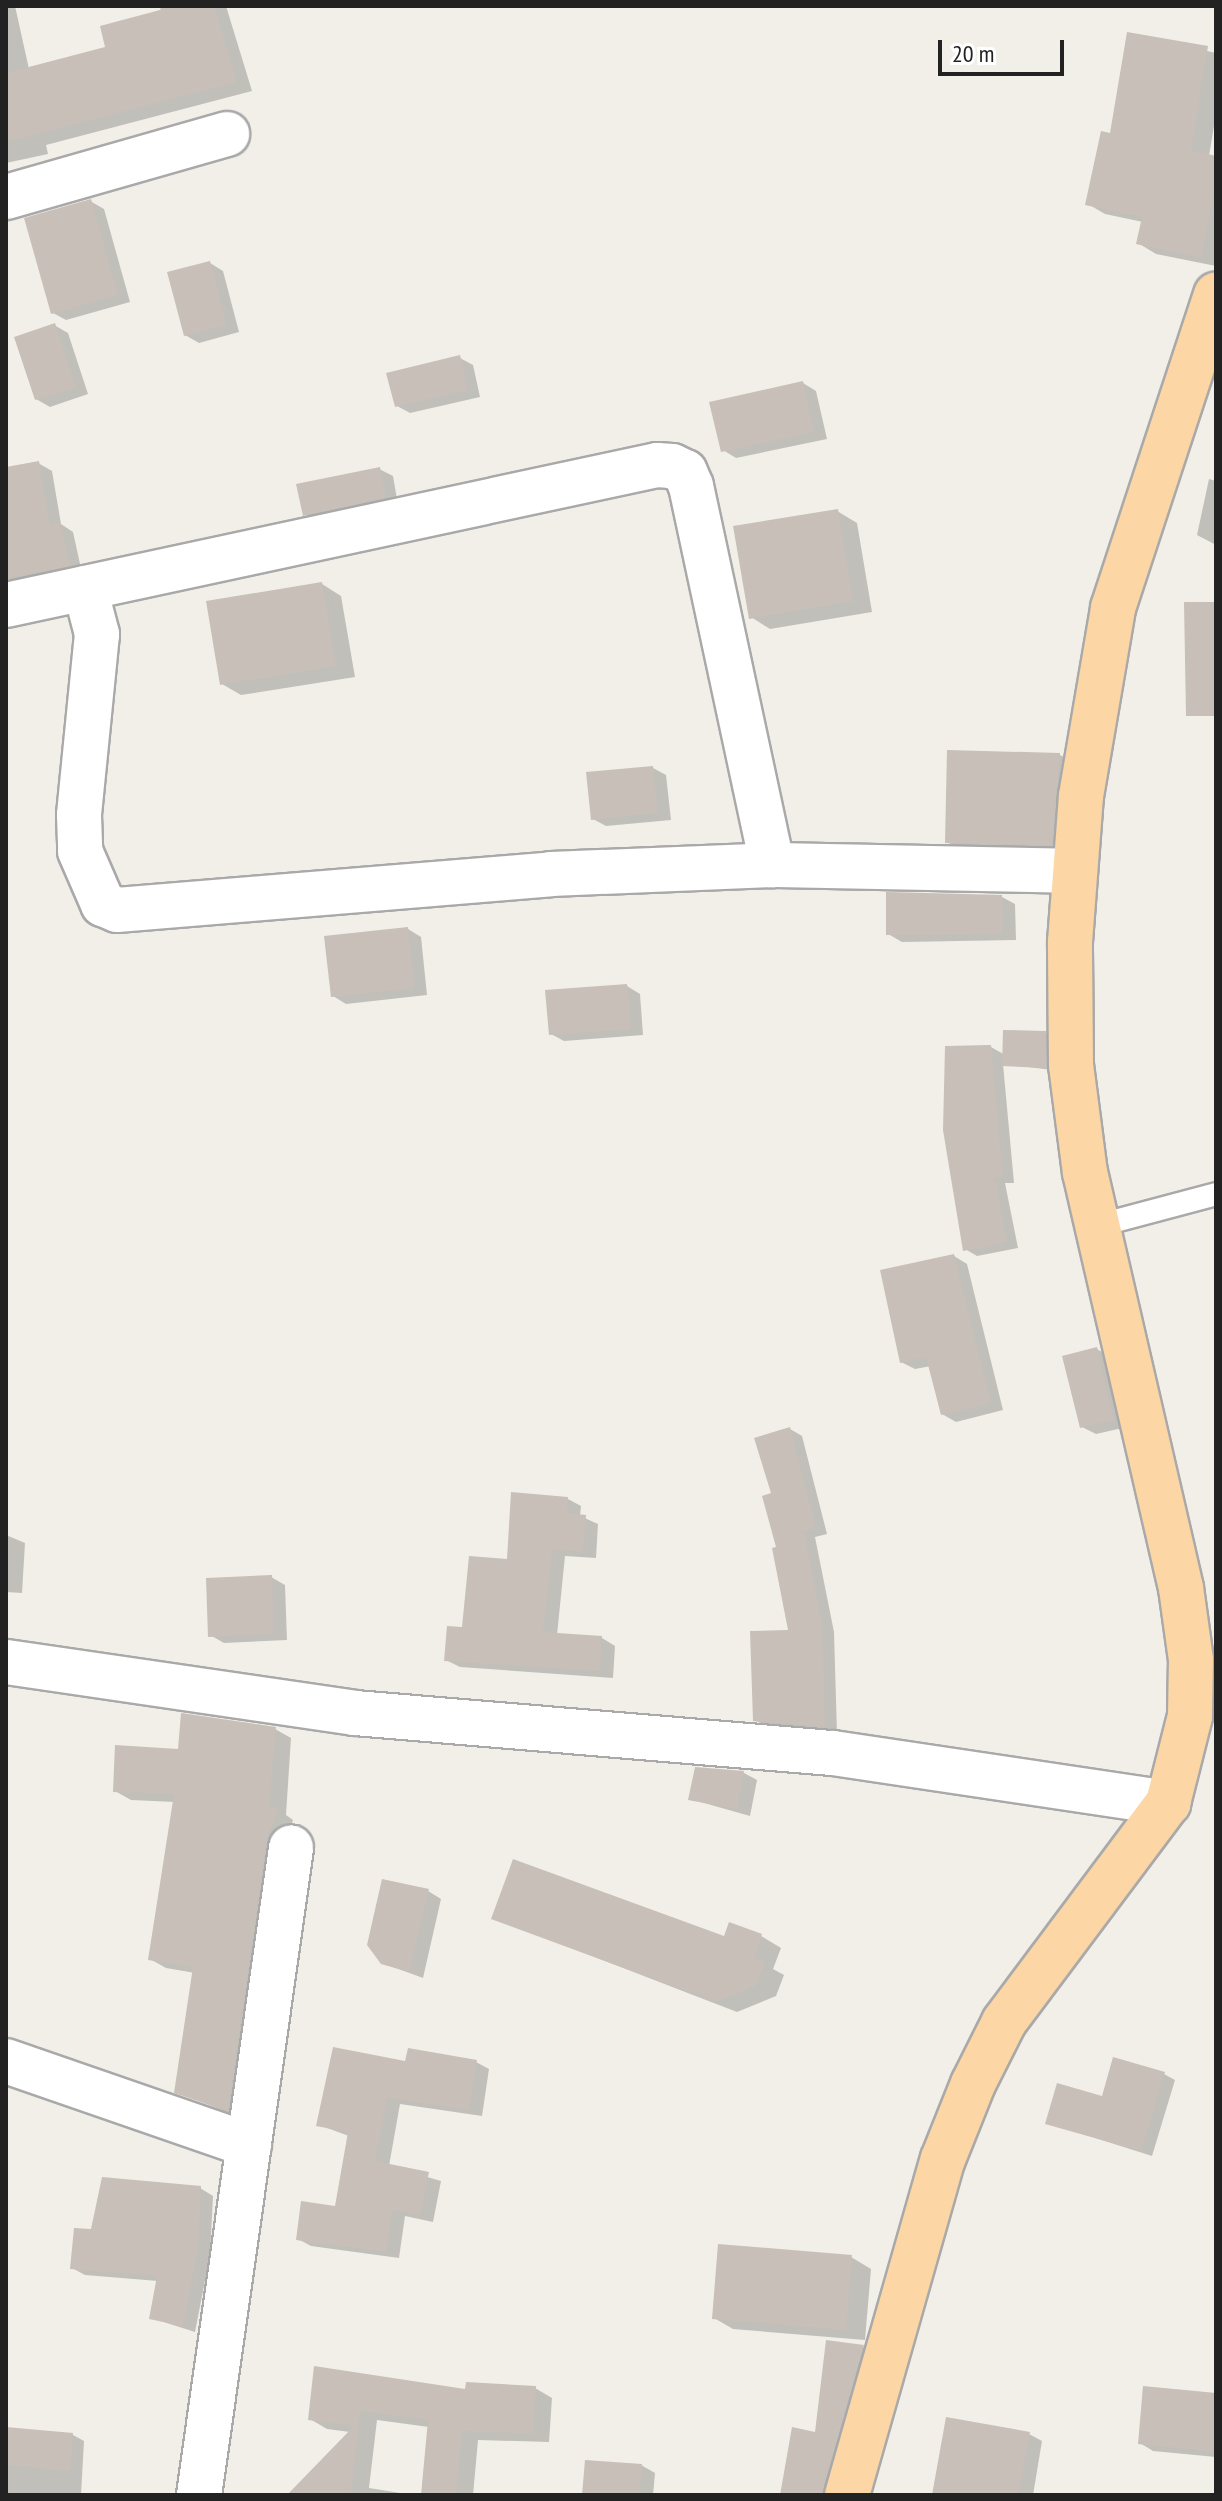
<!DOCTYPE html>
<html>
<head>
<meta charset="utf-8">
<style>
	body { margin:0 }
	#map { position:relative; width:1222px; height:2501px; overflow:hidden; background:#f2efe9; font-family:"PT Sans Narrow",sans-serif }
	div>[style] { position:absolute }
	.shadow>* { inset:0; background:#0003 }
	.building>* { inset:0; background:#c7bfb8 }
	.roads { filter:drop-shadow(2px 0 #a9a9a9) drop-shadow(-2px 0 #a9a9a9) drop-shadow(0 2px #a9a9a9) drop-shadow(0 -2px #a9a9a9) }
	.lane>* { height:22px; margin:-11px; padding:0 11px; transform-origin:11px; border-radius:11px; background:#fff }
	.street>* { height:44px; margin:-22px; padding:0 22px; transform-origin:22px; border-radius:22px; background:#fff }
	.primary>* { height:44px; margin:-22px; padding:0 22px; transform-origin:22px; border-radius:22px; background:#fcd6a4 }
	span { translate:-50% -50%; white-space:nowrap; text-align:center; line-height:1.15; -webkit-text-stroke:7px #fff; paint-order:stroke }
	.frame { position:absolute; inset:0; border:8px solid #222; pointer-events:none }
	.scale { position:absolute; left:938px; top:40px; width:126px; height:36px; box-sizing:border-box; border:4px solid #222; border-top:0; padding-left:10px; font-size:24px; line-height:28px; white-space:nowrap; color:#222; -webkit-text-stroke:6px #fff; paint-order:stroke }
</style>
</head>
<body>
<div id="map">
	<div class="shadow">
		<i style="clip-path:polygon(6px 6px,15px 6px,29px 69px,108px 48px,161px 12px,160px 6px,226px 6px,252px 91px,46px 145px,48px 154px,6px 163px)"></i>
		<i style="clip-path:polygon(1129px 34px,1216px 53px,1216px 114px,1209px 156px,1216px 158px,1216px 266px,1156px 254px,1138px 243px,1143px 222px,1105px 214px,1088px 204px,1112px 135px)"></i>
		<i style="clip-path:polygon(90px 201px,104px 209px,130px 302px,66px 320px,53px 313px)"></i>
		<i style="clip-path:polygon(210px 263px,223px 271px,239px 332px,199px 343px,185px 335px)"></i>
		<i style="clip-path:polygon(54px 325px,68px 333px,88px 394px,50px 407px,36px 399px)"></i>
		<i style="clip-path:polygon(460px 358px,473px 365px,480px 397px,410px 413px,397px 406px)"></i>
		<i style="clip-path:polygon(803px 383px,816px 391px,827px 439px,736px 458px,723px 450px)"></i>
		<i style="clip-path:polygon(38px 463px,52px 471px,61px 524px,73px 532px,82px 573px,20px 586px,6px 578px,6px 469px)"></i>
		<i style="clip-path:polygon(379px 469px,393px 476px,398px 505px,318px 522px,305px 514px)"></i>
		<i style="clip-path:polygon(1209px 479px,1216px 481px,1216px 545px,1197px 535px)"></i>
		<i style="clip-path:polygon(837px 511px,857px 523px,872px 612px,770px 629px,751px 617px)"></i>
		<i style="clip-path:polygon(322px 584px,341px 596px,355px 677px,241px 695px,222px 684px)"></i>
		<i style="clip-path:polygon(1060px 755px,1079px 766px,1072px 856px,967px 854px,947px 842px)"></i>
		<i style="clip-path:polygon(653px 768px,666px 775px,671px 820px,606px 826px,593px 819px)"></i>
		<i style="clip-path:polygon(1002px 897px,1015px 904px,1016px 940px,902px 942px,888px 934px)"></i>
		<i style="clip-path:polygon(408px 929px,421px 937px,427px 995px,346px 1004px,333px 996px)"></i>
		<i style="clip-path:polygon(627px 986px,640px 994px,643px 1035px,564px 1041px,551px 1034px)"></i>
		<i style="clip-path:polygon(1045px 1033px,1051px 1037px,1052px 1070px,1003px 1064px,1014px 1183px,1005px 1183px,1018px 1248px,977px 1256px,965px 1249px,991px 1047px,1005px 1055px)"></i>
		<i style="clip-path:polygon(954px 1256px,967px 1264px,1003px 1410px,956px 1422px,942px 1414px,931px 1366px,915px 1369px,901px 1362px)"></i>
		<i style="clip-path:polygon(1097px 1349px,1110px 1357px,1127px 1427px,1096px 1434px,1082px 1427px)"></i>
		<i style="clip-path:polygon(790px 1429px,802px 1436px,827px 1534px,815px 1537px,834px 1632px,837px 1733px,767px 1727px,755px 1720px,790px 1632px,774px 1495px)"></i>
		<i style="clip-path:polygon(568px 1499px,581px 1506px,580px 1516px,598px 1524px,596px 1558px,565px 1556px,557px 1635px,602px 1638px,615px 1646px,613px 1678px,460px 1667px,446px 1660px,509px 1562px)"></i>
		<i style="clip-path:polygon(6px 1535px,25px 1543px,22px 1593px,6px 1592px)"></i>
		<i style="clip-path:polygon(271px 1577px,285px 1585px,287px 1640px,224px 1643px,210px 1635px)"></i>
		<i style="clip-path:polygon(275px 1729px,291px 1738px,286px 1815px,293px 1820px,282px 1854px,245px 2119px,176px 2092px,195px 1973px,166px 1968px,150px 1959px,175px 1802px,131px 1800px,115px 1791px,180px 1751px)"></i>
		<i style="clip-path:polygon(696px 1769px,744px 1773px,757px 1780px,750px 1816px,690px 1799px)"></i>
		<i style="clip-path:polygon(428px 1891px,441px 1899px,423px 1978px,382px 1963px)"></i>
		<i style="clip-path:polygon(494px 1918px,725px 1939px,761px 1936px,781px 1948px,773px 1969px,784px 1975px,776px 1996px,737px 2012px)"></i>
		<i style="clip-path:polygon(476px 2062px,489px 2069px,482px 2116px,400px 2104px,389px 2166px,441px 2181px,433px 2222px,405px 2216px,399px 2258px,311px 2246px,298px 2239px,337px 2208px,349px 2136px,319px 2125px,407px 2064px)"></i>
		<i style="clip-path:polygon(1164px 2074px,1175px 2080px,1152px 2156px,1048px 2123px)"></i>
		<i style="clip-path:polygon(200px 2188px,213px 2196px,210px 2255px,195px 2332px,151px 2318px,158px 2281px,85px 2275px,72px 2268px,93px 2231px)"></i>
		<i style="clip-path:polygon(851px 2257px,871px 2269px,865px 2340px,733px 2329px,714px 2318px)"></i>
		<i style="clip-path:polygon(863px 2347px,880px 2357px,840px 2495px,782px 2495px)"></i>
		<i style="clip-path:polygon(535px 2388px,552px 2398px,549px 2442px,478px 2440px,473px 2495px,428px 2495px,429px 2427px,377px 2420px,369px 2488px,413px 2495px,289px 2495px,350px 2432px,327px 2429px,310px 2419px,466px 2391px)"></i>
		<i style="clip-path:polygon(1216px 2395px,1216px 2457px,1153px 2451px,1140px 2443px)"></i>
		<i style="clip-path:polygon(6px 2429px,73px 2435px,84px 2441px,81px 2495px,6px 2495px)"></i>
		<i style="clip-path:polygon(1029px 2434px,1042px 2441px,1033px 2495px,935px 2495px)"></i>
		<i style="clip-path:polygon(641px 2465px,655px 2473px,653px 2495px,584px 2495px)"></i>
	</div>
	<div class="building">
		<i style="clip-path:polygon(175px 6px,214px 6px,237px 82px,6px 142px,6px 73px,105px 47px,100px 26px)"></i>
		<i style="clip-path:polygon(1127px 32px,1208px 46px,1191px 150px,1216px 156px,1216px 183px,1201px 258px,1136px 244px,1142px 217px,1085px 205px,1101px 131px,1110px 133px)"></i>
		<i style="clip-path:polygon(91px 199px,118px 295px,51px 314px,24px 218px)"></i>
		<i style="clip-path:polygon(210px 261px,227px 325px,184px 336px,167px 272px)"></i>
		<i style="clip-path:polygon(55px 323px,76px 387px,35px 400px,14px 337px)"></i>
		<i style="clip-path:polygon(460px 355px,468px 390px,395px 407px,386px 373px)"></i>
		<i style="clip-path:polygon(803px 381px,814px 432px,721px 452px,709px 402px)"></i>
		<i style="clip-path:polygon(39px 461px,50px 524px,60px 522px,70px 566px,6px 579px,6px 467px)"></i>
		<i style="clip-path:polygon(380px 467px,386px 498px,303px 516px,296px 484px)"></i>
		<i style="clip-path:polygon(838px 509px,853px 601px,749px 619px,733px 526px)"></i>
		<i style="clip-path:polygon(322px 582px,336px 666px,220px 685px,206px 601px)"></i>
		<i style="clip-path:polygon(1184px 602px,1216px 602px,1216px 716px,1186px 716px)"></i>
		<i style="clip-path:polygon(947px 750px,1060px 753px,1052px 846px,945px 843px)"></i>
		<i style="clip-path:polygon(653px 766px,658px 813px,591px 820px,586px 772px)"></i>
		<i style="clip-path:polygon(886px 892px,1002px 895px,1003px 934px,886px 935px)"></i>
		<i style="clip-path:polygon(408px 927px,415px 988px,331px 997px,324px 936px)"></i>
		<i style="clip-path:polygon(627px 984px,631px 1029px,549px 1035px,545px 990px)"></i>
		<i style="clip-path:polygon(1003px 1030px,1046px 1031px,1046px 1068px,1002px 1066px)"></i>
		<i style="clip-path:polygon(991px 1045px,1003px 1177px,995px 1178px,1007px 1242px,963px 1251px,943px 1130px,945px 1046px)"></i>
		<i style="clip-path:polygon(954px 1254px,991px 1403px,941px 1415px,926px 1357px,900px 1363px,880px 1270px)"></i>
		<i style="clip-path:polygon(1097px 1347px,1114px 1420px,1080px 1428px,1062px 1356px)"></i>
		<i style="clip-path:polygon(790px 1427px,816px 1528px,804px 1531px,822px 1625px,825px 1727px,753px 1721px,750px 1631px,788px 1630px,772px 1548px,776px 1547px,762px 1496px,771px 1493px,754px 1438px)"></i>
		<i style="clip-path:polygon(511px 1492px,568px 1497px,567px 1513px,586px 1515px,583px 1552px,552px 1549px,543px 1632px,602px 1636px,600px 1671px,444px 1661px,447px 1626px,462px 1627px,469px 1556px,507px 1559px)"></i>
		<i style="clip-path:polygon(272px 1575px,274px 1634px,208px 1637px,206px 1578px)"></i>
		<i style="clip-path:polygon(181px 1713px,276px 1727px,269px 1807px,278px 1808px,266px 1844px,228px 2111px,174px 2093px,193px 1967px,148px 1960px,174px 1794px,113px 1792px,115px 1745px,178px 1749px)"></i>
		<i style="clip-path:polygon(695px 1767px,744px 1771px,737px 1809px,688px 1800px)"></i>
		<i style="clip-path:polygon(513px 1859px,724px 1936px,729px 1922px,762px 1934px,754px 1958px,765px 1962px,757px 1985px,716px 2002px,491px 1919px)"></i>
		<i style="clip-path:polygon(382px 1879px,429px 1889px,409px 1972px,381px 1964px,367px 1945px)"></i>
		<i style="clip-path:polygon(333px 2047px,405px 2061px,408px 2048px,477px 2060px,469px 2110px,387px 2098px,375px 2161px,429px 2172px,420px 2216px,392px 2210px,386px 2252px,296px 2240px,301px 2201px,335px 2206px,348px 2132px,316px 2126px)"></i>
		<i style="clip-path:polygon(1113px 2057px,1165px 2072px,1141px 2151px,1045px 2124px,1057px 2083px,1102px 2096px)"></i>
		<i style="clip-path:polygon(102px 2177px,201px 2186px,198px 2248px,183px 2326px,149px 2319px,157px 2276px,70px 2269px,74px 2228px,91px 2229px)"></i>
		<i style="clip-path:polygon(718px 2244px,852px 2255px,846px 2330px,712px 2319px)"></i>
		<i style="clip-path:polygon(826px 2340px,864px 2345px,823px 2495px,780px 2495px,792px 2427px,815px 2432px)"></i>
		<i style="clip-path:polygon(314px 2366px,465px 2389px,466px 2382px,536px 2386px,533px 2434px,462px 2431px,456px 2495px,421px 2495px,428px 2420px,360px 2411px,351px 2495px,287px 2495px,354px 2426px,308px 2420px)"></i>
		<i style="clip-path:polygon(1143px 2386px,1216px 2393px,1216px 2452px,1138px 2444px)"></i>
		<i style="clip-path:polygon(946px 2417px,1030px 2432px,1018px 2495px,932px 2495px)"></i>
		<i style="clip-path:polygon(6px 2427px,73px 2433px,70px 2471px,6px 2465px)"></i>
		<i style="clip-path:polygon(585px 2460px,642px 2464px,640px 2495px,582px 2495px)"></i>
	</div>
	<div class="roads">
		<div class="lane">
			<i style="left:1096px;top:1226px;width:124px;rotate:-14.9deg"></i>
		</div>
		<div class="street">
			<i style="left:6px;top:197px;width:230px;rotate:-15.9deg"></i>
			<i style="left:85px;top:588px;width:48px;rotate:75.4deg"></i>
			<i style="left:97px;top:634px;width:182px;rotate:95.7deg"></i>
			<i style="left:79px;top:815px;width:36px;rotate:88deg"></i>
			<i style="left:80px;top:851px;width:58px;rotate:66.5deg"></i>
			<i style="left:103px;top:904px;width:15px;rotate:23deg"></i>
			<i style="left:117px;top:910px;width:435px;rotate:-4.7deg"></i>
			<i style="left:551px;top:874px;width:221px;rotate:-2.3deg"></i>
			<i style="left:772px;top:865px;width:302px;rotate:1.1deg"></i>
			<i style="left:6px;top:605px;width:666px;rotate:-12.14deg"></i>
			<i style="left:657px;top:465px;width:15px;rotate:4deg"></i>
			<i style="left:672px;top:466px;width:14px;rotate:25deg"></i>
			<i style="left:685px;top:472px;width:15px;rotate:67deg"></i>
			<i style="left:691px;top:486px;width:388px;rotate:77.9deg"></i>
			<i style="left:6px;top:1662px;width:353px;rotate:8.3deg"></i>
			<i style="left:355px;top:1713px;width:480px;rotate:4.8deg"></i>
			<i style="left:833px;top:1753px;width:339px;rotate:8.5deg"></i>
			<i style="left:6px;top:2061px;width:257px;rotate:19.1deg"></i>
			<i style="left:199px;top:2495px;width:654px;rotate:-81.91deg"></i>
		</div>
		<div class="primary">
			<i style="left:847px;top:2495px;width:349px;rotate:-74.1deg"></i>
			<i style="left:943px;top:2159px;width:81px;rotate:-68.2deg"></i>
			<i style="left:973px;top:2084px;width:69px;rotate:-63.4deg"></i>
			<i style="left:1004px;top:2022px;width:274px;rotate:-53.2deg"></i>
			<i style="left:1168px;top:1803px;width:90px;rotate:-75.8deg"></i>
			<i style="left:1190px;top:1716px;width:56px;rotate:-89deg"></i>
			<i style="left:1191px;top:1660px;width:73px;rotate:-97.9deg"></i>
			<i style="left:1181px;top:1588px;width:426px;rotate:-103deg"></i>
			<i style="left:1085px;top:1173px;width:109px;rotate:-97.4deg"></i>
			<i style="left:1071px;top:1065px;width:123px;rotate:-90.5deg"></i>
			<i style="left:1070px;top:942px;width:146px;rotate:-85.7deg"></i>
			<i style="left:1081px;top:796px;width:191px;rotate:-80.3deg"></i>
			<i style="left:1113px;top:608px;width:330px;rotate:-71.8deg"></i>
		</div>
	</div>
	<div class="frame"></div>
	<div class="scale">20 m</div>
</div>
</body>
</html>
